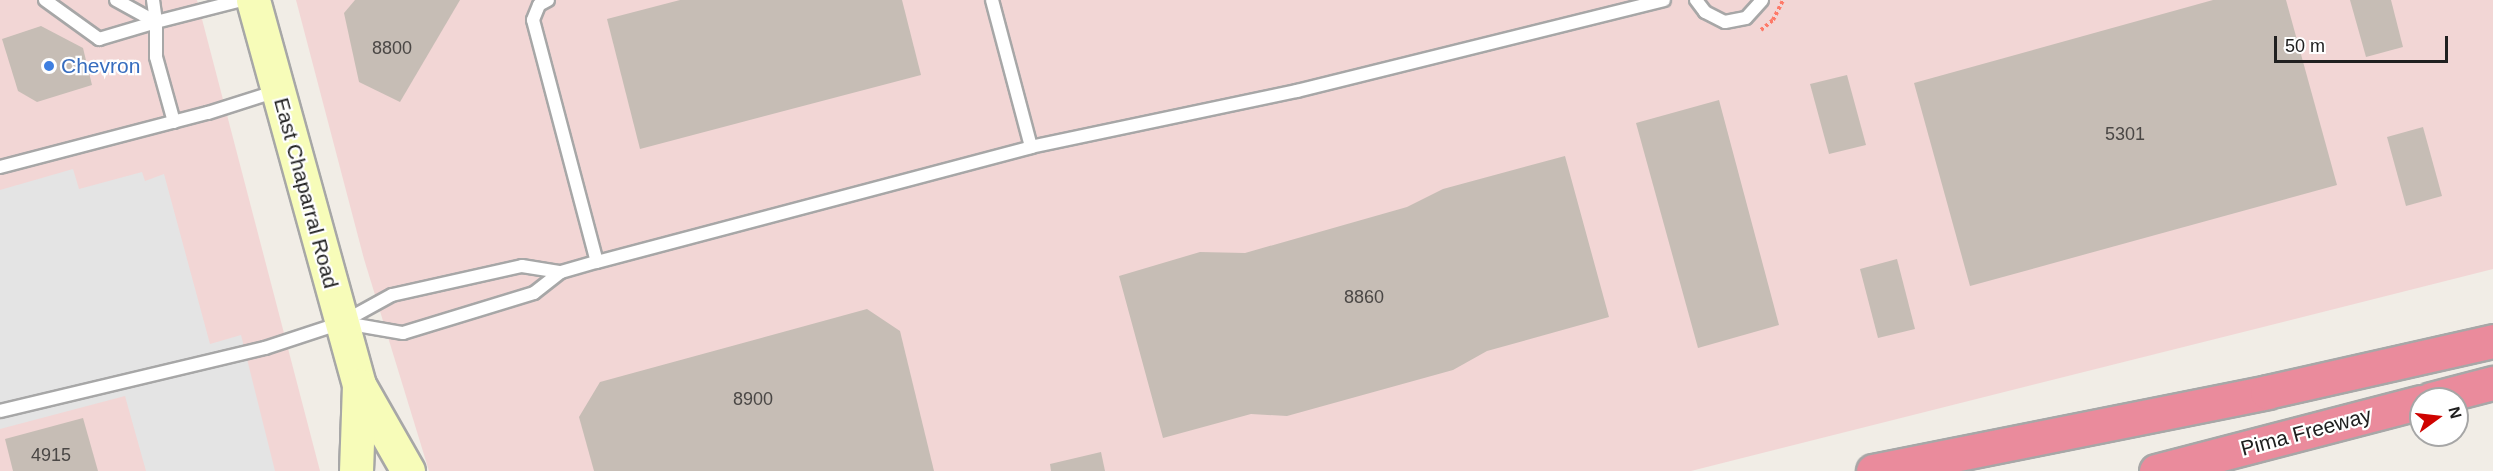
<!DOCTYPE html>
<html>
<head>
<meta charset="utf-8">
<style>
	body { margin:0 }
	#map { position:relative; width:2493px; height:471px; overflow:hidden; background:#f1ede6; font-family:Helvetica,sans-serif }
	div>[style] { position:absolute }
	.commercial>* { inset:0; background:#f2d6d5 }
	.parking>* { inset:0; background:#e4e4e4 }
	.building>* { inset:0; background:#c6bdb5 }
	.path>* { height:4px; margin-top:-2px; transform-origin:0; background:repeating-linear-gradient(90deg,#fe7a69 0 3px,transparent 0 6px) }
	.roads { filter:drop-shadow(2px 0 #a7a7a7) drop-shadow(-2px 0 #a7a7a7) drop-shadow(0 2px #a7a7a7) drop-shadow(0 -2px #a7a7a7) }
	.service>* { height:12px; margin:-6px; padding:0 6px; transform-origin:6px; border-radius:6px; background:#fff }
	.secondary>* { height:33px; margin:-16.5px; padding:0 16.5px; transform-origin:16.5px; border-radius:16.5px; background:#f7fcb9 }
	.motorway>* { height:33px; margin:-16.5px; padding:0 16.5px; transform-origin:16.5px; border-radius:16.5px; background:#ea8b9c }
	.dots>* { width:16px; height:16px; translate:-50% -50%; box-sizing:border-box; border:3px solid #fff; border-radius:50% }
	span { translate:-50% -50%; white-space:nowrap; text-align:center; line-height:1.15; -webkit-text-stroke:4.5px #fff; paint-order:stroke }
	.number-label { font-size:18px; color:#4a4745 }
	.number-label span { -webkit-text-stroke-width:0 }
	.shop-label { font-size:21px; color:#366cbe }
	.left { translate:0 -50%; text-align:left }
	.street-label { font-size:21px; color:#202020 }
	.north { position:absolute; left:2409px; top:387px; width:60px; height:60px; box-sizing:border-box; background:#fff; border:2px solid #a6a6a6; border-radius:50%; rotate:75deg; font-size:16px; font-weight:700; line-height:24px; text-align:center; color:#202020 }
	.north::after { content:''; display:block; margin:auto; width:21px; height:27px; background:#cf0300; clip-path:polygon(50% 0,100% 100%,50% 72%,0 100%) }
	.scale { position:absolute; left:2274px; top:36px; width:174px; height:27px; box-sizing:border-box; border:3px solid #202020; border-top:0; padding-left:8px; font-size:18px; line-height:21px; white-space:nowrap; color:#202020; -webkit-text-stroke:4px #fff; paint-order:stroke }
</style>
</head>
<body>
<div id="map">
	<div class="commercial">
		<i style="clip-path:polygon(0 0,197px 0,320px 471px,0 471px)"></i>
		<i style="clip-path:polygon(296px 0,2493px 0,2493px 269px,1691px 471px,429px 471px,364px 259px)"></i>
	</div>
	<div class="parking">
		<i style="clip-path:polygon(73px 169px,79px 189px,142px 172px,145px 181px,164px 174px,210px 344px,241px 335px,275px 471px,146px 471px,125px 396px,0 429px,0 190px)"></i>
	</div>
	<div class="building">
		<i style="clip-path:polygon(355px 0,460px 0,400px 102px,359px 82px,344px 13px)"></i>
		<i style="clip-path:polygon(680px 0,902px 0,921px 75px,640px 149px,607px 19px)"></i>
		<i style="clip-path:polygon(2213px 0,2286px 0,2337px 185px,1970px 286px,1914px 83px)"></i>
		<i style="clip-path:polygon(2350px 0,2391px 0,2403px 47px,2366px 57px)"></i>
		<i style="clip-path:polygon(41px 26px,83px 48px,92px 85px,37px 102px,18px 91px,2px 39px)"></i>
		<i style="clip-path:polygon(1847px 75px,1866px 145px,1829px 154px,1810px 84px)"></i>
		<i style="clip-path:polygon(1719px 100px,1779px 325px,1698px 348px,1636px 123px)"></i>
		<i style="clip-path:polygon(2423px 127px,2442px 196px,2406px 206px,2387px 137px)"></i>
		<i style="clip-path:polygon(1565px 156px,1609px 317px,1487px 351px,1453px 370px,1287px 416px,1251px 414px,1163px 438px,1119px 276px,1200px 252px,1245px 253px,1407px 207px,1443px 189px)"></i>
		<i style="clip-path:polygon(1897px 259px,1915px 329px,1878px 338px,1860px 269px)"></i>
		<i style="clip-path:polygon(867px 309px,900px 331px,934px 471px,594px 471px,579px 417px,600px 382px)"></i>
		<i style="clip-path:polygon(83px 418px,98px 471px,13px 471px,5px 439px)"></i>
		<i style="clip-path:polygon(1101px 452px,1105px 471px,1051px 471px,1050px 464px)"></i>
	</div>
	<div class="path">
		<i style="left:1761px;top:30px;width:16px;rotate:-40deg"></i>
		<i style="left:1773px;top:20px;width:22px;rotate:-63deg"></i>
	</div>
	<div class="roads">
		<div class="service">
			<i style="left:45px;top:0;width:67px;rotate:35.8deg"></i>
			<i style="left:99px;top:39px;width:59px;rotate:-16.6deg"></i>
			<i style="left:116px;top:0;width:46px;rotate:28.8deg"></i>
			<i style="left:153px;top:0;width:22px;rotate:82deg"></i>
			<i style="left:548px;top:0;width:10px;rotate:151deg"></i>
			<i style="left:539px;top:5px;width:16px;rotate:112deg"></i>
			<i style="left:533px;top:20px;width:250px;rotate:75.2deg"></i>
			<i style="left:992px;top:0;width:152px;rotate:75.1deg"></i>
			<i style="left:1696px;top:0;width:15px;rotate:53deg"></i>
			<i style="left:1705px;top:12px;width:22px;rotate:27deg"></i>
			<i style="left:1725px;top:22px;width:21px;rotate:-11deg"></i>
			<i style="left:1746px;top:18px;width:24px;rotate:-48deg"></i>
			<i style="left:174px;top:122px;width:67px;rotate:-105.5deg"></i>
			<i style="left:156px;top:57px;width:35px;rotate:-90deg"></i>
			<i style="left:156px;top:22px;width:89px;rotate:-14.3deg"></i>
			<i style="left:0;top:167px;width:215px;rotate:-14.6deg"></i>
			<i style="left:208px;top:113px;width:72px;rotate:-17.7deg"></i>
			<i style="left:345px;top:323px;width:59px;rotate:9.8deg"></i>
			<i style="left:403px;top:333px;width:137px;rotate:-17deg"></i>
			<i style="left:534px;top:293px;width:34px;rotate:-38deg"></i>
			<i style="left:561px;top:272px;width:37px;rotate:-16deg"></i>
			<i style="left:597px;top:262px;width:449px;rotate:-14.8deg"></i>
			<i style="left:1031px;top:147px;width:272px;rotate:-11.9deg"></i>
			<i style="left:1297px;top:91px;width:378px;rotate:-13.9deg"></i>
			<i style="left:0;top:411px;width:272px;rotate:-13.4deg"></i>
			<i style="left:265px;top:348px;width:80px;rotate:-18.2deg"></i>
			<i style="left:341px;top:323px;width:58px;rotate:-28.8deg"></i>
			<i style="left:392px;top:295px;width:133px;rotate:-12.6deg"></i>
			<i style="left:522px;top:266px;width:39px;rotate:9deg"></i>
		</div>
		<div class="secondary">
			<i style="left:253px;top:0;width:399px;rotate:74.6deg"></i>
			<i style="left:359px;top:385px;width:99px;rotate:60.3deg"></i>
			<i style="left:356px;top:471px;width:86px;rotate:-88deg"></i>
		</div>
		<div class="motorway">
			<i style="left:2431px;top:399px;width:64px;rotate:-14.5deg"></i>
			<i style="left:1873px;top:471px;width:402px;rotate:-11.3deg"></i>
			<i style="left:2267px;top:392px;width:232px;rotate:-12.7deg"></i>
			<i style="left:2156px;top:471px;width:274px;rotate:-14.6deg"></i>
		</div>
	</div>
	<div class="dots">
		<i style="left:49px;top:66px;background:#3f7fe0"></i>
	</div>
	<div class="number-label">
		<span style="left:392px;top:48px">8800</span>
		<span style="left:2125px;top:134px">5301</span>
		<span style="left:1364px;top:297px">8860</span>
		<span style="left:753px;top:399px">8900</span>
		<span style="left:51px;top:455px">4915</span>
	</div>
	<div class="shop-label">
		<span class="left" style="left:61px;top:66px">Chevron</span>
	</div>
	<div class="street-label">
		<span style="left:306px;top:193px;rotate:75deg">East Chaparral Road</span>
		<span style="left:2306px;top:432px;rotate:-15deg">Pima Freeway</span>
	</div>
	<div class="north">N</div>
	<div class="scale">50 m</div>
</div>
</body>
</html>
